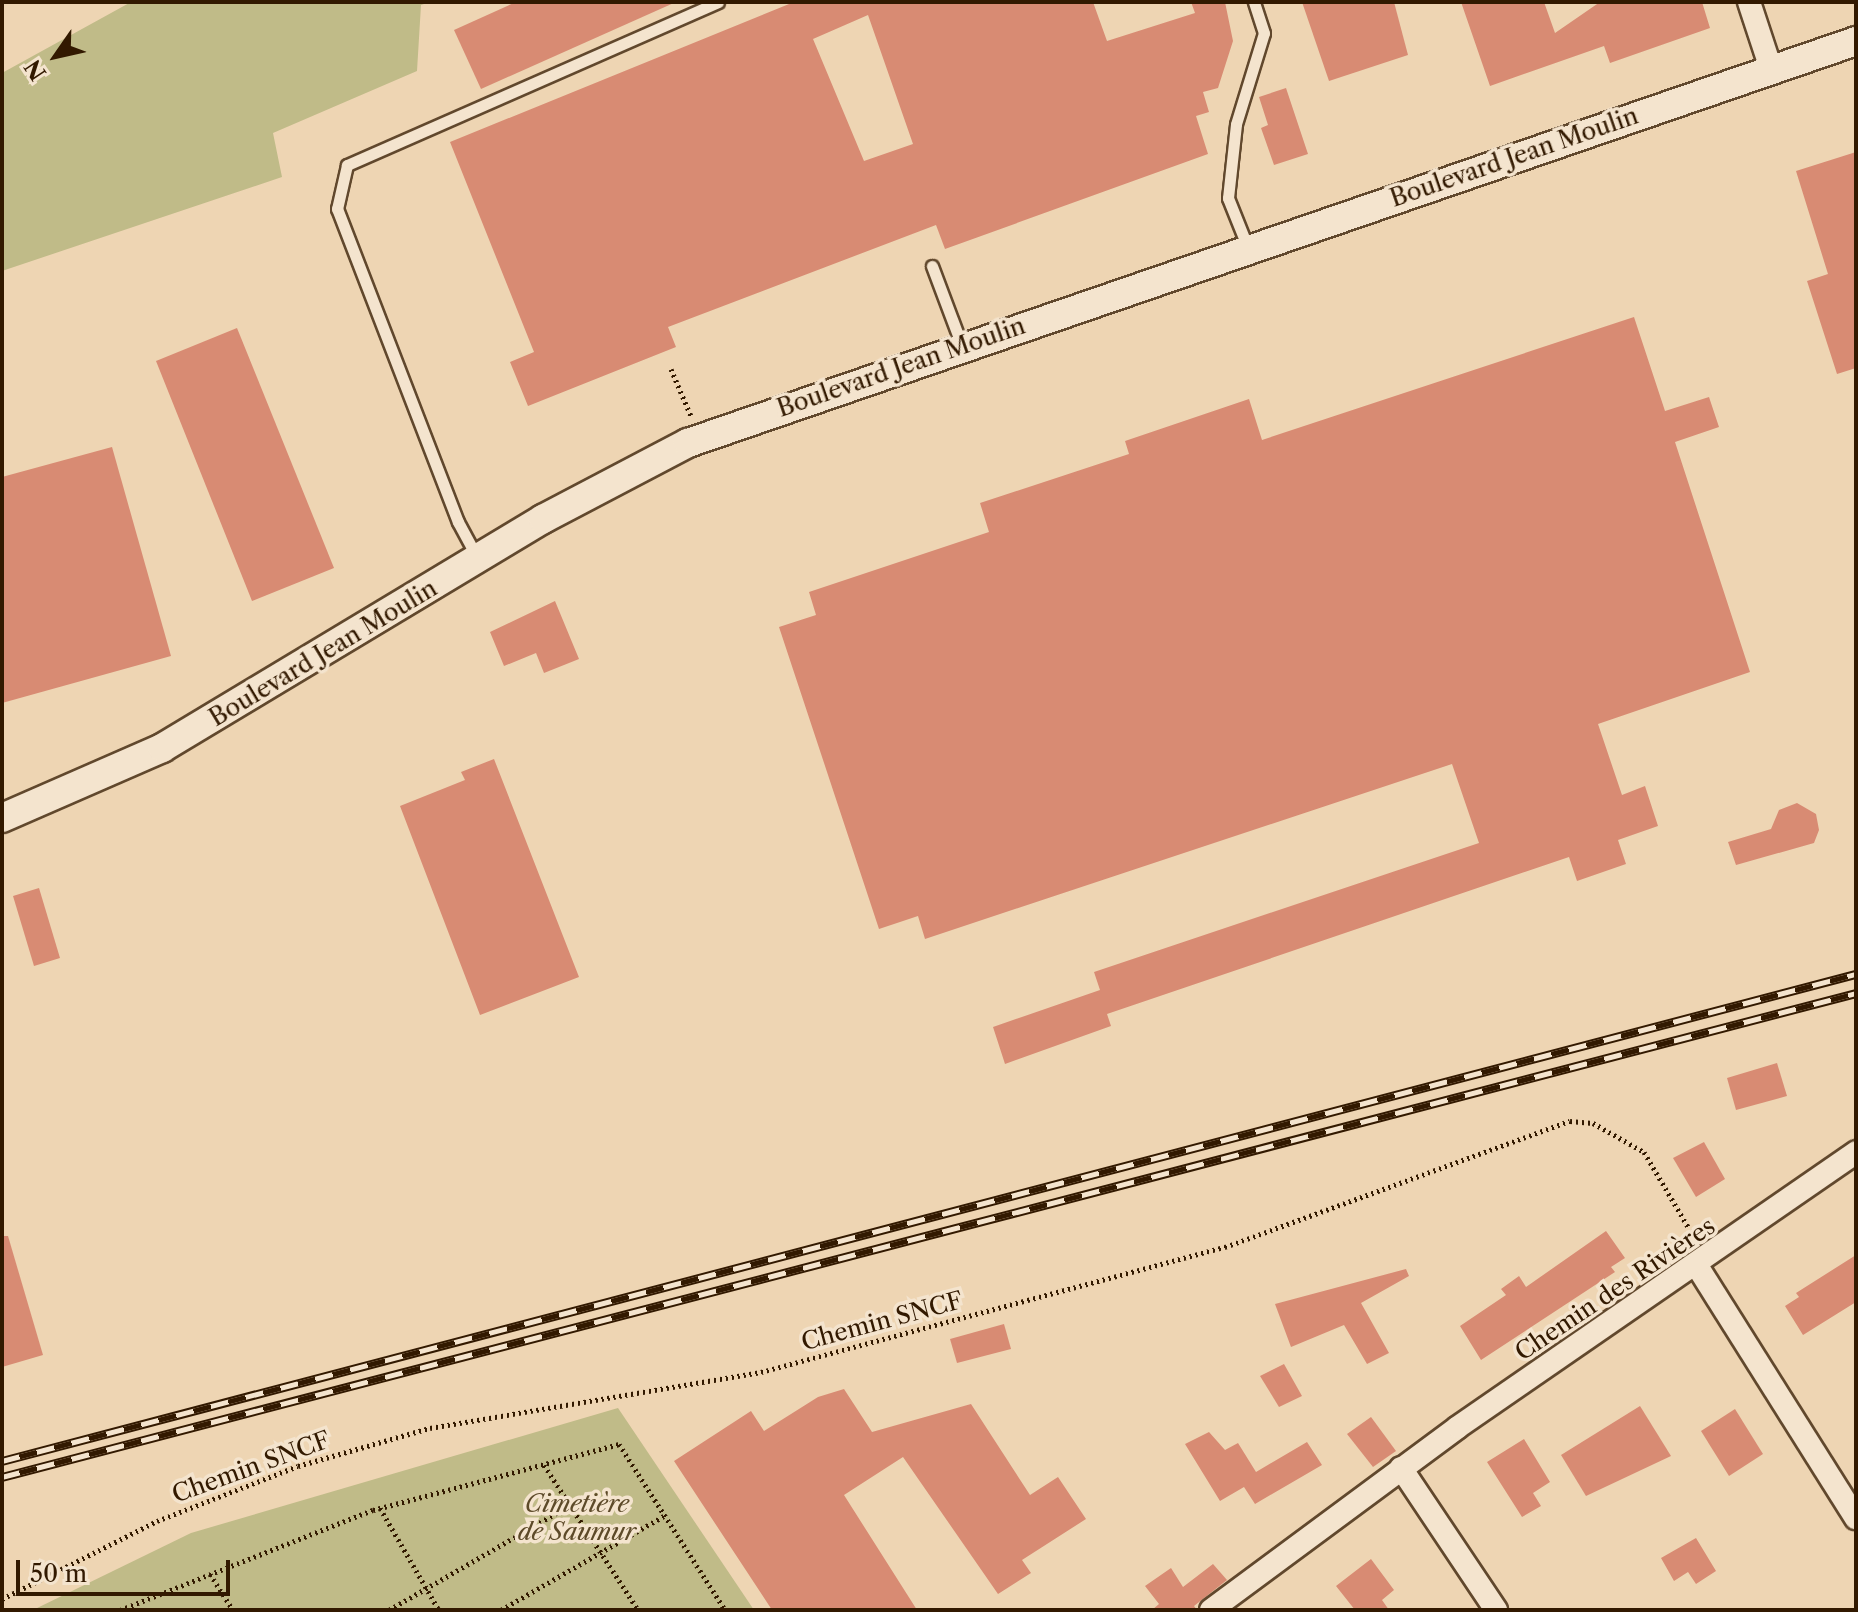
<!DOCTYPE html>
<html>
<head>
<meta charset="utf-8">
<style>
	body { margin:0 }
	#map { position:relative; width:1858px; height:1612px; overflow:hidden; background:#eed5b3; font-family:"Libre Caslon Text",serif }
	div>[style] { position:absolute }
	.green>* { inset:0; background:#c0bb88 }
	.building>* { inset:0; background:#d88b73 }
	.path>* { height:5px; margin-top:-2.5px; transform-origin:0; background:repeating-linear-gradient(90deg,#321900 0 2px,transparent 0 6px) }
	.roads { filter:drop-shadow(2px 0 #61482d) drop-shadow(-2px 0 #61482d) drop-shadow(0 2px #61482d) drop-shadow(0 -2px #61482d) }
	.service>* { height:11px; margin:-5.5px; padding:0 5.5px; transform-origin:5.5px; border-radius:5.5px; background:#f4e4ce }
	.minor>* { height:22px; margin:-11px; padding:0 11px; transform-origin:11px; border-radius:11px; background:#f4e4ce }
	.tertiary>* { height:28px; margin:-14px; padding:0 14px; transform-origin:14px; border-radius:14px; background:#f4e4ce }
	.rail>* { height:9px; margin-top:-4.5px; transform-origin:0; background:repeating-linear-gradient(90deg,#f4e4ce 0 18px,#321900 0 36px); box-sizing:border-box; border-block:2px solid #321900 }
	span { translate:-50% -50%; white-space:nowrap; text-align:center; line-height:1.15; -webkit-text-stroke:7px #f4e4ce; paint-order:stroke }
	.street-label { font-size:24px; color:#321900 }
	.park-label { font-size:24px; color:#5d4a29; font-style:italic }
	.frame { position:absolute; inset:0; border:4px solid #321900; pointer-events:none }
	.north { position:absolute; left:16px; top:16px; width:80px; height:80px; -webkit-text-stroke:6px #f4e4ce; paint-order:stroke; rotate:236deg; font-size:22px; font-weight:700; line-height:32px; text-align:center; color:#321900 }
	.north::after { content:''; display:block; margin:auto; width:28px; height:36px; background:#321900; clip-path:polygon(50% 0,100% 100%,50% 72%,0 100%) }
	.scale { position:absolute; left:16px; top:1560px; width:214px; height:36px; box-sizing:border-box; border:4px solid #321900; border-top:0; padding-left:10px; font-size:24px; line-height:28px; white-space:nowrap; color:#321900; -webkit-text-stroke:6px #f4e4ce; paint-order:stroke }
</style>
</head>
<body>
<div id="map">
	<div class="green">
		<i style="clip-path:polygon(131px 2px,430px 2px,421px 5px,417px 71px,273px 133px,282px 177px,2px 271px,2px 73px)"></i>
		<i style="clip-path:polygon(618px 1408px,754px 1610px,33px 1610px,191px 1533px)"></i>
	</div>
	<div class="building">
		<i style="clip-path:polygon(516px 2px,676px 2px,481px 89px,454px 30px)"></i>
		<i style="clip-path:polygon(evenodd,794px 2px,1093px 2px,1107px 41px,1195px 13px,1191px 2px,1225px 2px,1233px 41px,1218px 88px,1203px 92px,1209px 112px,1196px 116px,1208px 154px,945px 249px,936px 225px,668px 327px,676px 347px,528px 406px,510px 362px,534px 352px,450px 142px,794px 2px,868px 15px,913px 144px,864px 161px,813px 39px,868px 15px)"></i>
		<i style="clip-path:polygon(1302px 2px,1394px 2px,1408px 55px,1329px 81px)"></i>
		<i style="clip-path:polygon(1461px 2px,1544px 2px,1555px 33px,1600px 2px,1702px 2px,1710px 28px,1610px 63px,1604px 46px,1490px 86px)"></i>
		<i style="clip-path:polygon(1286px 88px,1308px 154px,1274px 165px,1261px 128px,1268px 125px,1259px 97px)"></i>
		<i style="clip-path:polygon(1856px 152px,1856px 368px,1837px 374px,1807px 281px,1828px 274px,1796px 171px)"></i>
		<i style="clip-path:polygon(1634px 317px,1665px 411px,1709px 397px,1719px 427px,1675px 442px,1750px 672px,1598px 724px,1622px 795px,1645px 786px,1658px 826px,1618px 840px,1626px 864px,1577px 881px,1569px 857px,1107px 1014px,1111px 1026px,1005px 1064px,993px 1027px,1100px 990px,1094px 972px,1479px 843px,1452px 764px,925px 939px,918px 916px,879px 929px,779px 627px,816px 615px,809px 592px,989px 532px,980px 503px,1129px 454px,1125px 441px,1249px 399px,1262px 440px)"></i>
		<i style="clip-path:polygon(237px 328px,334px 568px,252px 601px,156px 361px)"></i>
		<i style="clip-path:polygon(112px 447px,171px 656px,2px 703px,2px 477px)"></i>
		<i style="clip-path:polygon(555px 601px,579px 659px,544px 673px,536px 653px,504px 666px,490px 632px)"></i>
		<i style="clip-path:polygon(494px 759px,579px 977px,480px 1015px,400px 806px,465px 780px,461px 772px)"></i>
		<i style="clip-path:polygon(1797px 803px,1816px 814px,1819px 830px,1814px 843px,1736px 865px,1728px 842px,1771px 829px,1779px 810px)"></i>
		<i style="clip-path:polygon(39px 888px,60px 958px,34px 966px,13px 896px)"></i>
		<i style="clip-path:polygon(1777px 1063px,1787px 1096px,1736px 1110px,1727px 1078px)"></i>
		<i style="clip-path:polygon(1704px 1142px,1725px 1179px,1696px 1197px,1673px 1158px)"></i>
		<i style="clip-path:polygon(1606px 1231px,1625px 1258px,1611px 1267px,1615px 1272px,1481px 1360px,1460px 1326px,1506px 1295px,1501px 1289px,1519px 1276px,1526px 1287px)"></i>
		<i style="clip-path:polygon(2px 1236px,8px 1236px,43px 1355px,2px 1367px)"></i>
		<i style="clip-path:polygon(1856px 1255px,1856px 1302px,1803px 1335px,1785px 1306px,1799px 1297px,1796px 1293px)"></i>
		<i style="clip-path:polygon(1406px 1269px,1409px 1276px,1361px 1303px,1389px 1353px,1367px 1364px,1344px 1325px,1291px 1347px,1275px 1304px)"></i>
		<i style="clip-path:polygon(1004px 1324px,1011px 1349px,957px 1363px,950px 1339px)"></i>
		<i style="clip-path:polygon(1284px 1364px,1302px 1396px,1279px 1407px,1260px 1376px)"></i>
		<i style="clip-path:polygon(844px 1389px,872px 1432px,971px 1404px,1030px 1495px,1058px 1477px,1086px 1519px,1022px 1560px,1031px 1573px,998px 1594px,903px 1457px,844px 1495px,917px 1610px,772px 1610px,674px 1461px,751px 1411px,764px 1431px,818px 1397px)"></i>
		<i style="clip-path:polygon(1640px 1406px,1671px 1456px,1586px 1496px,1561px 1455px)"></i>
		<i style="clip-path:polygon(1735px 1409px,1763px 1454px,1729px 1476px,1701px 1431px)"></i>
		<i style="clip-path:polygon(1371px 1417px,1396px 1451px,1373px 1467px,1347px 1434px)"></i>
		<i style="clip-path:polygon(1209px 1432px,1225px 1450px,1238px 1443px,1256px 1472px,1307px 1442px,1322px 1465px,1255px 1504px,1244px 1487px,1220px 1501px,1185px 1444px)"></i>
		<i style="clip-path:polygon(1524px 1439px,1550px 1482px,1533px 1493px,1541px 1506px,1522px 1517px,1487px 1462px)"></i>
		<i style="clip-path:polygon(1696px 1538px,1716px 1571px,1696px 1584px,1688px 1572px,1674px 1581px,1661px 1558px)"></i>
		<i style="clip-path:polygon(1371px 1559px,1394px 1590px,1382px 1600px,1389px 1610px,1355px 1610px,1336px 1586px)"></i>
		<i style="clip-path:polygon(1213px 1564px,1227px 1580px,1194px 1606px,1197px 1610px,1152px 1610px,1159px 1604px,1145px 1586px,1171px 1568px,1183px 1587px)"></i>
	</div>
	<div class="path">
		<i style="left:671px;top:369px;width:51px;rotate:66.9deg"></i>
		<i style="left:544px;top:1465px;width:173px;rotate:57deg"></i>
		<i style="left:380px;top:1508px;width:118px;rotate:60deg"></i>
		<i style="left:210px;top:1574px;width:43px;rotate:57.4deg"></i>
		<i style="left:2px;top:1599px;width:174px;rotate:-26.7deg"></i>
		<i style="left:157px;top:1521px;width:151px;rotate:-21.3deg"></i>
		<i style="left:298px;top:1466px;width:137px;rotate:-16.1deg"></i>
		<i style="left:430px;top:1428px;width:336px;rotate:-9.6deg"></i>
		<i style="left:761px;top:1372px;width:481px;rotate:-15.1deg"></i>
		<i style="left:1225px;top:1247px;width:367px;rotate:-20.1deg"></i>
		<i style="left:1570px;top:1121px;width:23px;rotate:5deg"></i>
		<i style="left:1593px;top:1123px;width:59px;rotate:29.6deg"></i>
		<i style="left:1644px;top:1152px;width:99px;rotate:59.5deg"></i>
		<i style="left:120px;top:1610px;width:272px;rotate:-21.6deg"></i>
		<i style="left:373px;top:1510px;width:255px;rotate:-15deg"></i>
		<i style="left:619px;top:1444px;width:197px;rotate:57.4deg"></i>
		<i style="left:389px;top:1610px;width:209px;rotate:-30.1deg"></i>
		<i style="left:501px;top:1610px;width:188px;rotate:-30deg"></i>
	</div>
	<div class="roads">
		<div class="service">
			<i style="left:1248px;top:248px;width:54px;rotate:-111.8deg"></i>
			<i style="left:1228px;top:198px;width:74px;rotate:-83.8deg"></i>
			<i style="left:1236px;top:124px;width:95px;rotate:-72.9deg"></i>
			<i style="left:1264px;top:33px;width:33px;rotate:-108deg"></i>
			<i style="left:932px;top:266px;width:85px;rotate:69.4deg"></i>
			<i style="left:478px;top:559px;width:42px;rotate:-118.4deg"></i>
			<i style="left:458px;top:522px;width:336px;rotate:-111.1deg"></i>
			<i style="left:337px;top:209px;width:45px;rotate:-77.2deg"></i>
			<i style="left:347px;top:165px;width:405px;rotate:-23.7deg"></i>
		</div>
		<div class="minor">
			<i style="left:1749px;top:2px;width:71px;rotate:71.8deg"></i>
			<i style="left:1697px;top:1266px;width:298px;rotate:57.8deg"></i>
			<i style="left:1401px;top:1468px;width:171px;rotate:56.2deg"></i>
			<i style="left:1211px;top:1610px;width:307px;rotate:-36.5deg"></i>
			<i style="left:1458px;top:1427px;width:484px;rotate:-34.6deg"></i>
		</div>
		<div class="tertiary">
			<i style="left:2px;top:818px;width:175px;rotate:-23.6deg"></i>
			<i style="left:162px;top:748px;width:445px;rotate:-31deg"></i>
			<i style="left:543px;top:519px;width:164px;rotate:-27.7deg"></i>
			<i style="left:688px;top:443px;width:1235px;rotate:-18.99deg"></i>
		</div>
	</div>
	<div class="rail">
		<i style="left:2px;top:1461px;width:1917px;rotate:-14.72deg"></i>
		<i style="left:2px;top:1477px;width:1916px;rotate:-14.63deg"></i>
	</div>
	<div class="street-label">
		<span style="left:1514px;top:157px;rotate:-19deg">Boulevard Jean Moulin</span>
		<span style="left:901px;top:367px;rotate:-19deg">Boulevard Jean Moulin</span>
		<span style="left:323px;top:653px;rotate:-31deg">Boulevard Jean Moulin</span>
		<span style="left:1615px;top:1289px;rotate:-34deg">Chemin des Rivières</span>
		<span style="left:882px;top:1321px;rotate:-15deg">Chemin SNCF</span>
		<span style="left:251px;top:1467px;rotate:-20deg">Chemin SNCF</span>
	</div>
	<div class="park-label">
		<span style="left:577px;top:1518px">Cimetière<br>de Saumur</span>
	</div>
	<div class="frame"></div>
	<div class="north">N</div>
	<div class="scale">50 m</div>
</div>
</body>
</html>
